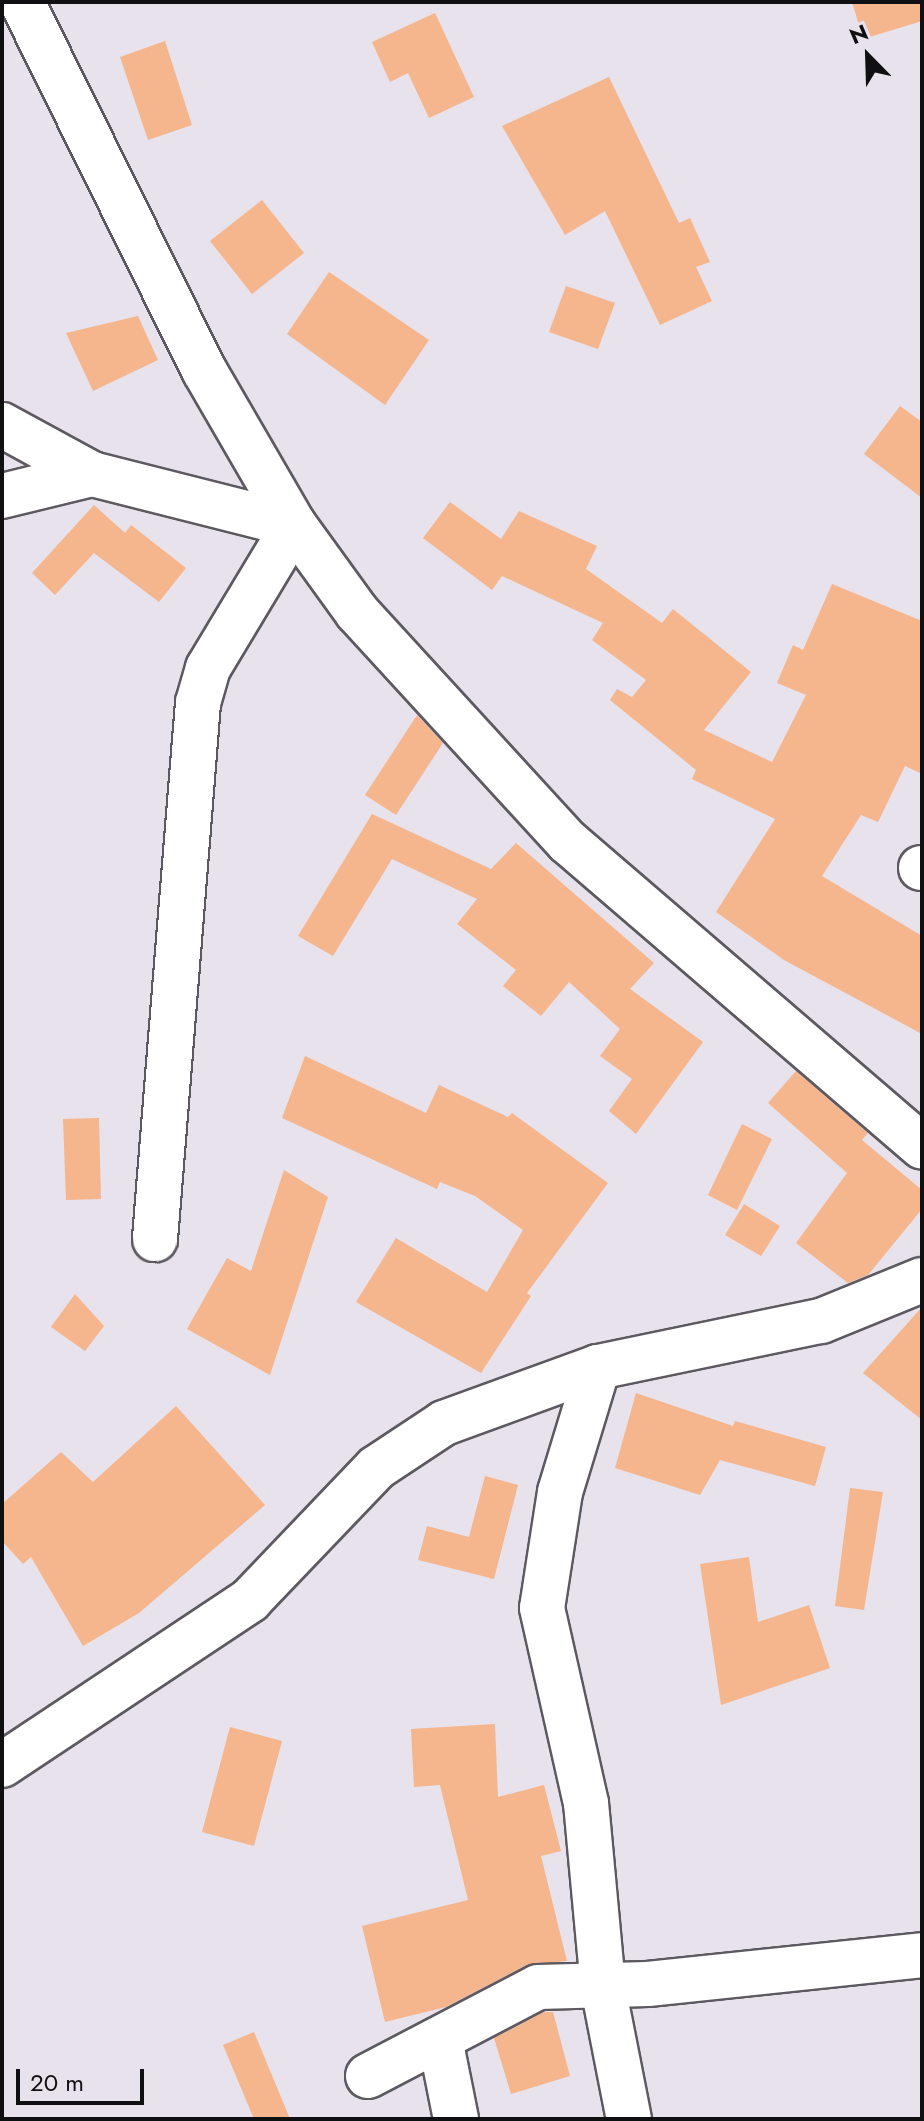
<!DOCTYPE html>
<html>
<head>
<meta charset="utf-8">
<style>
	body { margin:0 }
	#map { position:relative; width:924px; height:2121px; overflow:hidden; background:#e7e2eb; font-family:Jost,sans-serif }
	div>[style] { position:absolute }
	.building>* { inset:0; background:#f5b58d }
	.roads { filter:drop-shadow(2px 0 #5d5960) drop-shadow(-2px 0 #5d5960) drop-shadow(0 2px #5d5960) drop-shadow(0 -2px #5d5960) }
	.minor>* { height:44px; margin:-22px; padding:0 22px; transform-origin:22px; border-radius:22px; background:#fff }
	span { translate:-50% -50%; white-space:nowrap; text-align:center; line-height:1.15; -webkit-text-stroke:6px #e7e2eb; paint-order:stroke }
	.frame { position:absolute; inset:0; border:4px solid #100f12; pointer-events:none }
	.north { position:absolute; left:828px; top:16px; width:80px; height:80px; -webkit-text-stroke:6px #e7e2eb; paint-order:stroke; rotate:337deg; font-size:22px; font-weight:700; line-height:32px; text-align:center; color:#100f12 }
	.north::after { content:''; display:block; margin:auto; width:28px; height:36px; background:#100f12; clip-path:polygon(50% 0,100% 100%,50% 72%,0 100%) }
	.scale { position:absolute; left:16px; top:2069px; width:128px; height:36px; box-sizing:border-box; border:4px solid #100f12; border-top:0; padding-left:10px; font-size:24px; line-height:28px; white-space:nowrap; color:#100f12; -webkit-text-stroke:6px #e7e2eb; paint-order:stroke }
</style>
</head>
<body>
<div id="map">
	<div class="building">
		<i style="clip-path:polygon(852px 2px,922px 2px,922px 21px,863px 39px)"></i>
		<i style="clip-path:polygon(435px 13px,474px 97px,429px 118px,408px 73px,390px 82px,372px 42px)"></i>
		<i style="clip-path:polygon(165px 41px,192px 125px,148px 140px,120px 57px)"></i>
		<i style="clip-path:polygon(609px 77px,679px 223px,690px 218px,710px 262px,696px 267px,712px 301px,660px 325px,605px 211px,565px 235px,502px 126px)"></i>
		<i style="clip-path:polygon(262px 200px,304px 253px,252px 294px,210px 241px)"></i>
		<i style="clip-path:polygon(329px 272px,429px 340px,385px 405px,287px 334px)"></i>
		<i style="clip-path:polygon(566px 286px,615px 303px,598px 349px,549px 332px)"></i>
		<i style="clip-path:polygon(138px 316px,158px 360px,93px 391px,66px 333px)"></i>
		<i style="clip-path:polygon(900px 406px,922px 422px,922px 498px,864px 454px)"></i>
		<i style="clip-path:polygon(450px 502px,501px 539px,519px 511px,597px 546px,586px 569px,662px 623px,673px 609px,751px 672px,704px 730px,772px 762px,806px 695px,777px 683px,793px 645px,803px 650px,832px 584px,922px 621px,922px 774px,905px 766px,878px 822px,861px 815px,822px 876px,922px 936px,922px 1034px,784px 960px,716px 912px,775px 819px,692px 779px,696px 770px,610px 700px,617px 689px,632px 697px,646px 680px,592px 640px,603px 623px,502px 576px,492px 590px,423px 538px)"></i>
		<i style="clip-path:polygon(94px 505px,125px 533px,131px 525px,186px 568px,159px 602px,94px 553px,55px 595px,32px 573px)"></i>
		<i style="clip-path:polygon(417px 715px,443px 743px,396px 815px,365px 795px)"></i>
		<i style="clip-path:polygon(372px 814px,491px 869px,516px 843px,654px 963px,630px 989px,703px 1042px,636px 1134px,609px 1111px,632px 1079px,600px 1056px,620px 1029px,569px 982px,541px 1016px,503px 986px,516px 970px,457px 924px,477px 899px,392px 859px,333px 956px,298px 936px)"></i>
		<i style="clip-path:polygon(305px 1056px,426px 1113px,439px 1085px,508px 1117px,512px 1113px,608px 1183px,527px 1293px,531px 1296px,481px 1373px,356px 1302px,396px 1238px,487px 1292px,523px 1230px,475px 1196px,440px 1182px,437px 1189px,282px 1118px)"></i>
		<i style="clip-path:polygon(796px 1071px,868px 1133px,862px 1140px,922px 1190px,922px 1209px,868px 1275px,848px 1283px,796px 1243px,847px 1173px,768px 1103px)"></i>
		<i style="clip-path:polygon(99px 1118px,101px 1199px,66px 1200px,63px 1119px)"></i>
		<i style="clip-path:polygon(742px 1124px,772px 1139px,737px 1210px,708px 1195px)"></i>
		<i style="clip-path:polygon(284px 1170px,328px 1197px,270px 1375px,187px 1329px,227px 1258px,251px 1271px)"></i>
		<i style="clip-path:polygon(744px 1204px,780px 1226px,761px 1256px,725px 1235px)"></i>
		<i style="clip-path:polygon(75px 1294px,104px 1326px,85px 1351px,51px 1327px)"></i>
		<i style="clip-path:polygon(922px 1307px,922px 1420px,863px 1373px)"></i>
		<i style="clip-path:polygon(636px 1393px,733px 1426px,735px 1421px,826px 1447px,815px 1486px,720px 1460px,700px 1495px,615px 1468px)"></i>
		<i style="clip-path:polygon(176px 1406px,265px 1505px,139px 1613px,83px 1646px,31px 1557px,23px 1564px,2px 1541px,2px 1504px,61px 1452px,93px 1482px)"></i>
		<i style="clip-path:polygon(485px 1476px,518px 1485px,494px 1579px,418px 1560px,427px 1526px,469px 1537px)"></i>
		<i style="clip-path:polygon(850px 1488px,883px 1492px,864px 1610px,835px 1606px)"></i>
		<i style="clip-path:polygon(749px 1557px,758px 1622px,809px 1605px,830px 1668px,721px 1705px,700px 1564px)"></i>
		<i style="clip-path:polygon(495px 1724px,498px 1797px,544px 1785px,561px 1851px,541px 1856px,567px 1961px,527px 1965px,446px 2007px,385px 2022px,362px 1926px,468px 1900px,440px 1785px,414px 1787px,411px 1729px)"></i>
		<i style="clip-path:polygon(230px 1727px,282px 1741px,254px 1846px,202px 1832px)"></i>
		<i style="clip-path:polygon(544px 2012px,553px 2012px,570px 2076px,511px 2094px,494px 2038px)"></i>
		<i style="clip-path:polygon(254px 2032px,290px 2119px,254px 2119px,223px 2045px)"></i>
	</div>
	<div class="roads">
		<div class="minor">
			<i style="left:22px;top:2px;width:411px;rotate:63.7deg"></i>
			<i style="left:204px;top:370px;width:179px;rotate:59.9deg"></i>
			<i style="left:294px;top:525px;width:107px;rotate:54.1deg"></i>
			<i style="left:357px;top:612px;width:312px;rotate:47.5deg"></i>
			<i style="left:568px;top:842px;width:467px;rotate:40.7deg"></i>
			<i style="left:2px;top:425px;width:102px;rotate:28.6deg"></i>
			<i style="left:2px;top:496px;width:93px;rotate:-13.7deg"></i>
			<i style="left:92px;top:474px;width:208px;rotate:14.2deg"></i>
			<i style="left:294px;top:525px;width:167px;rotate:121deg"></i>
			<i style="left:208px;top:668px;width:36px;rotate:106deg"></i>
			<i style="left:198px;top:703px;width:538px;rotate:94.59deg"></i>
			<i style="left:921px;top:868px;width:1px"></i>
			<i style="left:598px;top:1367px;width:131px;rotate:106.9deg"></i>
			<i style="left:560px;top:1492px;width:117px;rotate:98.8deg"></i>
			<i style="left:542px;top:1608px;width:200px;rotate:77.3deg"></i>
			<i style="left:586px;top:1803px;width:185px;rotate:84.7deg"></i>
			<i style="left:603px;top:1987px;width:135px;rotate:78.9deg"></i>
			<i style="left:2px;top:1765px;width:298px;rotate:-33.6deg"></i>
			<i style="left:250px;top:1600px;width:182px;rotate:-46.3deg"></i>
			<i style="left:376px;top:1468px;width:82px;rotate:-33.5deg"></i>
			<i style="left:444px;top:1423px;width:164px;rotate:-20deg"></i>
			<i style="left:598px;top:1367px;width:228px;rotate:-11.7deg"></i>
			<i style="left:821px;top:1321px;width:109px;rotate:-22.1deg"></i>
			<i style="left:440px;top:2039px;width:82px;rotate:78.7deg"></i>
			<i style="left:368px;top:2076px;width:192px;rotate:-27.6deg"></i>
			<i style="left:538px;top:1987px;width:110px;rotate:-1.6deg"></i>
			<i style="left:648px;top:1984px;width:276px;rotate:-6deg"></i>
		</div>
	</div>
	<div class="frame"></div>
	<div class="north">N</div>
	<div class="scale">20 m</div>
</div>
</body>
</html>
